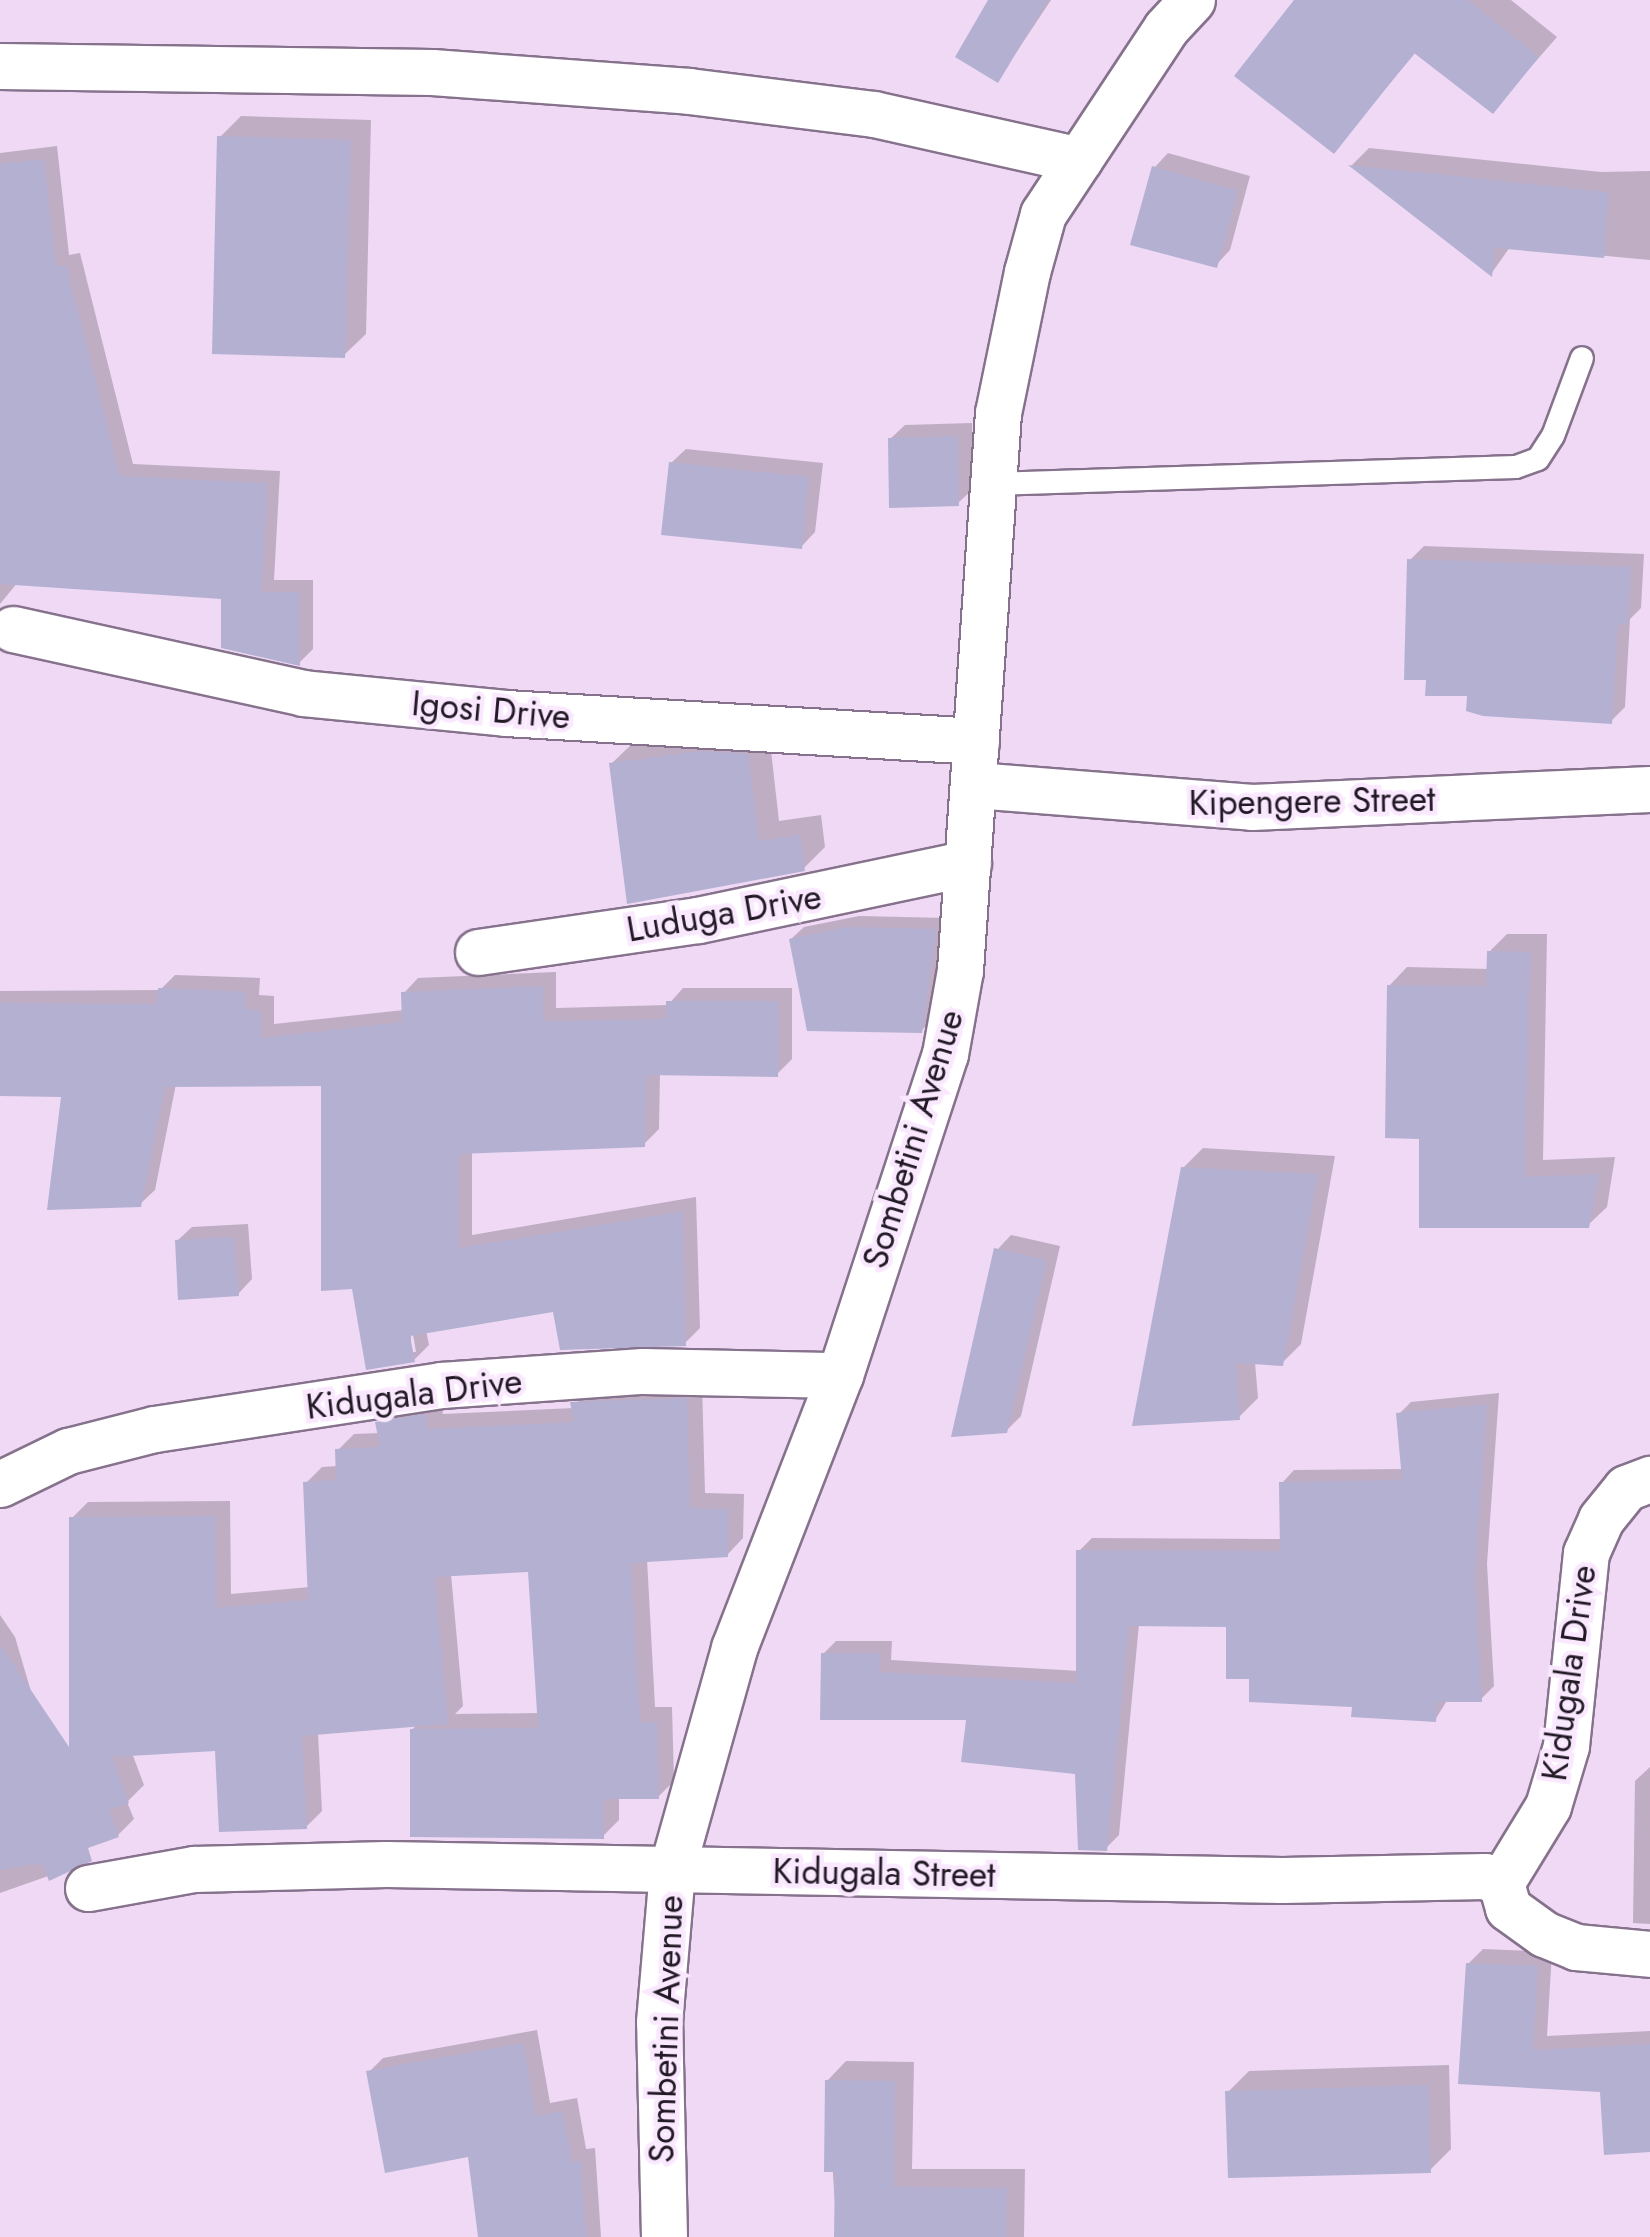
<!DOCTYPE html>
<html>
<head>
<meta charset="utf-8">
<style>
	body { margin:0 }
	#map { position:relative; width:1650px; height:2237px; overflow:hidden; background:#efd9f5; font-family:Jost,sans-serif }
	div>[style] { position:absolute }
	.shadow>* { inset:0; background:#0003 }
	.building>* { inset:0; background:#b4b0d1 }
	.roads { filter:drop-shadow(2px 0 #86728c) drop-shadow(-2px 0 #86728c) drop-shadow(0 2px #86728c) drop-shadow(0 -2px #86728c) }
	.lane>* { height:22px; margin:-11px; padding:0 11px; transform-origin:11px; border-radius:11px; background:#fff }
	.street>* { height:45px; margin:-22.5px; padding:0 22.5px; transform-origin:22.5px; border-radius:22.5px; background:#fff }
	span { translate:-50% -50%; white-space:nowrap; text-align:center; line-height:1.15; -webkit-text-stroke:9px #fae8ff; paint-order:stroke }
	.street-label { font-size:35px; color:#211924 }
</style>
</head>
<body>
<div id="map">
	<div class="shadow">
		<i style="clip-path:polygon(992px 0,1051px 0,998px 80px)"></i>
		<i style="clip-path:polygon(1297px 0,1511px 0,1557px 37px,1493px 110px,1416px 52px,1334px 151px)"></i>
		<i style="clip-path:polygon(241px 116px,371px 120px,366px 334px,344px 355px,220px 137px)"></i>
		<i style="clip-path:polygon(57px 146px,69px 255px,80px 253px,133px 464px,280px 471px,274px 580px,313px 580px,313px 649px,299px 663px,223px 596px,18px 582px,0 604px,0 153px)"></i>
		<i style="clip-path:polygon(1369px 148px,1601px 172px,1650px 171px,1650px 260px,1510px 247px,1491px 274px,1352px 165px)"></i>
		<i style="clip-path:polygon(1168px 153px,1250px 176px,1230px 250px,1216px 265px,1154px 168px)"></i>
		<i style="clip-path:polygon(972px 423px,973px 489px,958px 503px,890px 439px,905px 425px)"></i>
		<i style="clip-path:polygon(686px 449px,823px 463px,815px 532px,801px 547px,671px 463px)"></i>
		<i style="clip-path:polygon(1424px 546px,1644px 554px,1641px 608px,1630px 619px,1625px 707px,1611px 721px,1469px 694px,1410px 560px)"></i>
		<i style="clip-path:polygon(769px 733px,779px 821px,821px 815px,825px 847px,804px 868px,611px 764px,633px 743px)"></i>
		<i style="clip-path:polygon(859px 916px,947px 918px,933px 1018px,921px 1031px,791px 939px,804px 927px)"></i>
		<i style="clip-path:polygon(1507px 934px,1547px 934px,1543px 1160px,1615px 1157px,1607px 1207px,1588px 1225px,1421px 1137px,1389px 986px,1407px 967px,1489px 969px,1489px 952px)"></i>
		<i style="clip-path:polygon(evenodd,556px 972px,556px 1008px,668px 1005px,683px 988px,792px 988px,792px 1059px,777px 1074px,660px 1073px,659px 1129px,644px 1144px,472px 1151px,472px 1235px,696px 1197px,700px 1328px,685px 1343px,562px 1348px,555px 1309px,426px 1330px,429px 1345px,414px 1360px,368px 1367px,354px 1286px,323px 1288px,323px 1083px,176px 1084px,155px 1190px,140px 1204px,50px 1207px,64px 1095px,0 1093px,0 991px,160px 990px,175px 975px,260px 978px,259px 995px,274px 996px,274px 1024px,404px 1010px,404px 993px,418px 978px,556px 972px,411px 1323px,416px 1352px,411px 1352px,411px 1323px)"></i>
		<i style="clip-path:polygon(1203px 1148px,1335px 1156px,1301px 1344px,1282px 1363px,1255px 1362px,1258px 1398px,1238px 1418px,1183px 1168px)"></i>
		<i style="clip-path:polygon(248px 1224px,252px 1279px,238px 1294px,177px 1241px,192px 1227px)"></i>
		<i style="clip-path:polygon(1011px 1235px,1060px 1246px,1021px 1416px,1006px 1431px,997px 1250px)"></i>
		<i style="clip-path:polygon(evenodd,702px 1383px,705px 1493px,744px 1494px,743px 1538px,727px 1555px,647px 1559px,655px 1707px,672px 1707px,674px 1781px,658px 1797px,619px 1797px,619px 1820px,603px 1836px,412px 1730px,417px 1724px,318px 1733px,322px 1811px,306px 1827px,218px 1748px,132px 1753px,144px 1785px,127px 1802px,134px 1819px,118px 1835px,77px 1849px,68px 1869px,0 1893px,0 1615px,15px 1637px,70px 1824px,72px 1518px,88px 1502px,230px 1501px,231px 1594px,310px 1587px,306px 1483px,322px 1467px,338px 1466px,338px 1450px,354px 1434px,380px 1433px,378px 1422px,394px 1407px,440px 1399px,443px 1414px,574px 1408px,589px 1387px,702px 1383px,531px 1570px,540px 1713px,455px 1714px,463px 1706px,451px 1574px,531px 1570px)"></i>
		<i style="clip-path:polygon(1499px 1393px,1487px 1564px,1494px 1686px,1481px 1699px,1448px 1699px,1435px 1720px,1251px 1677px,1229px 1624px,1139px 1624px,1119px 1835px,1106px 1848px,1078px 1772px,823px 1654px,836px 1641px,892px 1641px,891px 1660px,1079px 1671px,1079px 1551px,1092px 1538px,1282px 1539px,1282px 1483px,1294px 1470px,1404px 1469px,1399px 1414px,1411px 1402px)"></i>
		<i style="clip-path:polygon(1650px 1767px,1650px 1924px,1633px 1923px,1635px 1781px)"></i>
		<i style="clip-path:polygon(1483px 1949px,1552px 1952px,1547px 2036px,1650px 2031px,1650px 2150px,1602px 2089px,1461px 2082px,1468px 1964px)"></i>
		<i style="clip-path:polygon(537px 2030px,550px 2103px,577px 2098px,586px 2149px,595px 2148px,601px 2237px,481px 2237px,470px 2154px,369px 2072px,383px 2058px)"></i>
		<i style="clip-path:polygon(846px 2061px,914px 2062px,912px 2169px,1025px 2169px,1024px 2237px,837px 2237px,827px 2081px)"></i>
		<i style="clip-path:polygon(1449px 2065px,1451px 2149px,1430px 2170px,1228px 2092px,1249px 2071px)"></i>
	</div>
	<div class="building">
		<i style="clip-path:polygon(988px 0,1048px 0,998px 83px,955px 57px)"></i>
		<i style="clip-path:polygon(1294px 0,1468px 0,1539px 57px,1493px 114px,1414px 53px,1334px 154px,1234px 76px)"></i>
		<i style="clip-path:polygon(217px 136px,351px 140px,345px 358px,212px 354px)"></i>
		<i style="clip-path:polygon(44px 159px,56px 267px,66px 265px,120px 476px,267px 483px,262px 592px,300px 592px,300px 666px,221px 648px,221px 599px,0 584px,0 164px)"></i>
		<i style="clip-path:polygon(1348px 165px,1609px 192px,1604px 258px,1495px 248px,1492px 277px)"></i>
		<i style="clip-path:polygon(1152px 166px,1238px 191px,1217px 268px,1130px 245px)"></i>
		<i style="clip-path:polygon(958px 436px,959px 506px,889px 508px,888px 438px)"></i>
		<i style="clip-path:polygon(669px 462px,809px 477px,802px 549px,661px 535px)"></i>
		<i style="clip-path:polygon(1407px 559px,1631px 567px,1628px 625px,1618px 624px,1612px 724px,1483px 716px,1466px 711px,1467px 696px,1425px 696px,1426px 680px,1404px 680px)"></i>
		<i style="clip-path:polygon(702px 751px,748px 754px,759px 841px,800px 835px,805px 871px,627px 904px,609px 763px)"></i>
		<i style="clip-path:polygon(845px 927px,936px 929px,922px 1033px,807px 1031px,789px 939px)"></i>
		<i style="clip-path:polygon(1487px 951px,1530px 952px,1525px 1177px,1599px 1174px,1589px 1228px,1419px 1228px,1419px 1139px,1385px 1138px,1387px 985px,1486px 986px)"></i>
		<i style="clip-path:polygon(543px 986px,543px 1021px,666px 1019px,666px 1001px,778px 1001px,778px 1077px,647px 1075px,645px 1147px,459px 1154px,459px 1248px,683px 1211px,686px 1346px,560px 1350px,553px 1312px,410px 1336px,415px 1362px,366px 1370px,352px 1289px,321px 1291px,321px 1086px,165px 1087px,141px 1207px,47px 1210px,61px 1097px,0 1096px,0 1003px,157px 1004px,158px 988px,246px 992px,245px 1009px,261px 1010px,261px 1038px,402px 1022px,401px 992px)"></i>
		<i style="clip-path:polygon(1181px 1167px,1318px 1174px,1283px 1366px,1236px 1363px,1240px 1420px,1132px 1426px)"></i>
		<i style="clip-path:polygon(234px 1237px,239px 1296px,178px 1300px,175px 1240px)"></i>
		<i style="clip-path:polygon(994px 1248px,1047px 1260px,1007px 1433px,951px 1437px)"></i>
		<i style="clip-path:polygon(687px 1398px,690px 1508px,729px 1509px,728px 1557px,631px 1563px,640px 1722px,657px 1722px,659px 1799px,604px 1799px,604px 1839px,410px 1837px,410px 1729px,538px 1728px,528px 1572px,435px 1577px,448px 1724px,302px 1736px,307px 1829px,219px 1832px,215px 1751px,112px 1757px,129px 1803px,109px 1810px,119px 1837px,88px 1848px,92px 1861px,49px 1881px,42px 1863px,0 1870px,0 1644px,69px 1747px,69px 1517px,215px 1516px,216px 1608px,308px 1600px,303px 1482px,336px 1480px,335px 1449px,380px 1447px,375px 1422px,425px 1414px,427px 1429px,574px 1422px,570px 1402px)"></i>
		<i style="clip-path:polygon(1487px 1404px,1475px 1578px,1482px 1702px,1437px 1702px,1436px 1722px,1351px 1717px,1352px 1707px,1249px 1702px,1249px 1679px,1226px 1679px,1226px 1627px,1129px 1626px,1107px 1851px,1078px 1850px,1075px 1774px,961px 1762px,966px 1720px,820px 1720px,821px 1653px,880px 1653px,879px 1672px,1076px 1683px,1076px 1550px,1280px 1551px,1279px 1482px,1402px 1480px,1396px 1413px)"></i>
		<i style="clip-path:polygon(1466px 1963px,1538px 1966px,1533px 2050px,1650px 2044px,1650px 2152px,1604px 2155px,1600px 2092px,1458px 2084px)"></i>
		<i style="clip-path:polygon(523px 2043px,536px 2116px,563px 2111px,572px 2162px,581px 2161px,586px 2237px,478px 2237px,468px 2157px,385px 2173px,366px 2071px)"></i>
		<i style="clip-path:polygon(825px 2080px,895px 2081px,894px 2187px,1007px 2188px,1006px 2237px,834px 2237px,835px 2172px,824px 2172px)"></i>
		<i style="clip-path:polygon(1428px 2085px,1431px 2173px,1228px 2178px,1225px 2091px)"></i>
	</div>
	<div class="roads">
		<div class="lane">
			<i style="left:993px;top:484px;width:523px;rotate:-1.86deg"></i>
			<i style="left:1516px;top:467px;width:23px;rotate:-20deg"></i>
			<i style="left:1538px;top:459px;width:27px;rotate:-57deg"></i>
			<i style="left:1553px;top:436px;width:83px;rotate:-69.6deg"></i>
		</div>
		<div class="street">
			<i style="left:0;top:66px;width:432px;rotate:0.8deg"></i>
			<i style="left:432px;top:72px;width:258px;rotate:4.2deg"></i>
			<i style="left:689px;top:91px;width:186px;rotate:7.1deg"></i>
			<i style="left:874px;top:114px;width:210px;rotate:12.6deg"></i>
			<i style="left:13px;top:629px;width:297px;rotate:12.4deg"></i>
			<i style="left:303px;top:693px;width:204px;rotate:5.6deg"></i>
			<i style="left:506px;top:713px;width:471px;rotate:3.4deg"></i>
			<i style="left:975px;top:785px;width:278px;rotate:4.5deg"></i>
			<i style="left:1252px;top:807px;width:398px;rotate:-2.6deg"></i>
			<i style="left:478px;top:952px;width:222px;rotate:-8.3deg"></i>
			<i style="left:698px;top:920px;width:276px;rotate:-11.9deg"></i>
			<i style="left:0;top:1484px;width:76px;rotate:-25.9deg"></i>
			<i style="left:68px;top:1451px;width:89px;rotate:-14.3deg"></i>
			<i style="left:154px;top:1429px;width:290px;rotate:-8.7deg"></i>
			<i style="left:441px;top:1385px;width:202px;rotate:-4deg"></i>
			<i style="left:643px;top:1371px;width:197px;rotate:1.2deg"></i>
			<i style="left:1501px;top:1883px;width:90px;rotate:-58.6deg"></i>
			<i style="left:1548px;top:1806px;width:63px;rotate:-73.3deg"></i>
			<i style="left:1566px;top:1746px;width:194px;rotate:-84.1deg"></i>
			<i style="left:1586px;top:1553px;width:37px;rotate:-66deg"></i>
			<i style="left:1601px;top:1519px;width:40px;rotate:-51deg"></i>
			<i style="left:1626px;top:1488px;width:26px;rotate:-21deg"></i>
			<i style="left:88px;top:1888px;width:108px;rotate:-10.2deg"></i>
			<i style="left:194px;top:1869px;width:192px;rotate:-1.5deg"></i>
			<i style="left:386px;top:1864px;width:896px;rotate:1.02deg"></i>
			<i style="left:1282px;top:1880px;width:203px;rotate:-1.1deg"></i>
			<i style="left:1485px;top:1876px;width:17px;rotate:24deg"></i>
			<i style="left:1501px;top:1883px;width:26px;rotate:74deg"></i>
			<i style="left:1508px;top:1908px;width:44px;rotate:35.8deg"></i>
			<i style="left:1544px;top:1934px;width:35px;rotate:22deg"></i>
			<i style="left:1576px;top:1947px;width:74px;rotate:5.4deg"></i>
			<i style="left:664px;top:2237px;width:215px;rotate:-91.3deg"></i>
			<i style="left:659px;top:2022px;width:154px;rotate:-85.1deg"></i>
			<i style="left:672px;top:1869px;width:230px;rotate:-74.3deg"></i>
			<i style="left:734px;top:1648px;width:293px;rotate:-68.8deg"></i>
			<i style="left:840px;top:1375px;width:338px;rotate:-71.9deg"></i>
			<i style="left:945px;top:1054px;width:85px;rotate:-79.9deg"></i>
			<i style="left:960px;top:970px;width:558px;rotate:-86.1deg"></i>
			<i style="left:998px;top:413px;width:144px;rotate:-78.4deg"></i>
			<i style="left:1027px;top:272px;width:60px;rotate:-74.6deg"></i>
			<i style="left:1043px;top:214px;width:223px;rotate:-56.5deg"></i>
			<i style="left:1166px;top:28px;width:38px;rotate:-47deg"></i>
		</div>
	</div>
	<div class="street-label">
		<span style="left:491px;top:710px;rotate:5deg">Igosi Drive</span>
		<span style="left:1312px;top:801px;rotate:-1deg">Kipengere Street</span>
		<span style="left:724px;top:913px;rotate:-10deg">Luduga Drive</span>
		<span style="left:913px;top:1139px;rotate:-73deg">Sombetini Avenue</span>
		<span style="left:414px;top:1394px;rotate:-7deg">Kidugala Drive</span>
		<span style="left:1569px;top:1673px;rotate:-82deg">Kidugala Drive</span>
		<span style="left:884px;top:1873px;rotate:1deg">Kidugala Street</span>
		<span style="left:666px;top:2029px;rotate:-88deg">Sombetini Avenue</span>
	</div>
</div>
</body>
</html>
